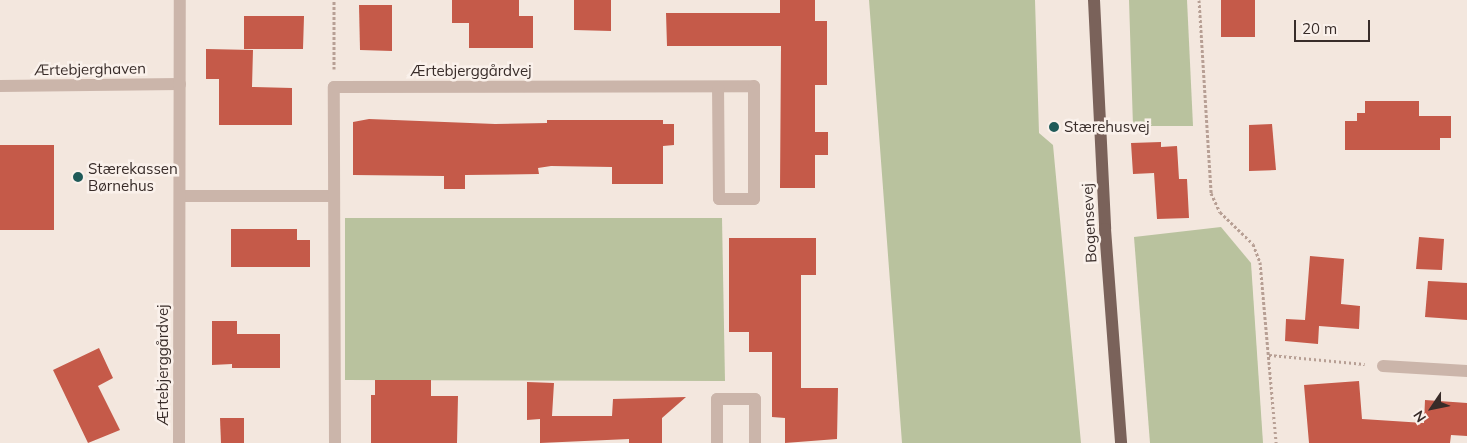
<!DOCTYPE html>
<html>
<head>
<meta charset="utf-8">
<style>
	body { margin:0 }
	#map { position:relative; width:1467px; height:443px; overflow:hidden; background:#f3e7de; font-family:Mulish,sans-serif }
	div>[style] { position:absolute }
	.green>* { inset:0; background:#b9c29e }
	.building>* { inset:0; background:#c55a49 }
	.path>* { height:3px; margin-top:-1.5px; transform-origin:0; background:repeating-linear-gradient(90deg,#b79f94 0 2.5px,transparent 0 5px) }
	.minor>* { height:12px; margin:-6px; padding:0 6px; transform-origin:6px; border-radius:6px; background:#cbb5aa }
	.major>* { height:12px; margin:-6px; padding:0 6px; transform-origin:6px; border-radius:6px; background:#7a625a }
	.dots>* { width:14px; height:14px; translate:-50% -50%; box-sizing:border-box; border:2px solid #faf1eb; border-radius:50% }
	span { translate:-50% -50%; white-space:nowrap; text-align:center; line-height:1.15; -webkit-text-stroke:5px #faf1eb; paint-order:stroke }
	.street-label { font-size:15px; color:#382c29 }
	.poi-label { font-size:15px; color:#382c29 }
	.left { translate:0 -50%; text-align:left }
	.north { position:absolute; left:1407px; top:383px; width:50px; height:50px; -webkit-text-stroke:4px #faf1eb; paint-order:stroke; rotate:236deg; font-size:14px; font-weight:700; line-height:20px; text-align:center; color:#382c29 }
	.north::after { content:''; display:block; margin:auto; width:18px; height:22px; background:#382c29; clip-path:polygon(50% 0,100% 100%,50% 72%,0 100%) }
	.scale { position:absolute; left:1294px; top:20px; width:76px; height:22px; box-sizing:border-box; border:2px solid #382c29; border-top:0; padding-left:6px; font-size:15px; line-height:18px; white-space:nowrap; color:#382c29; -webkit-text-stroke:4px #faf1eb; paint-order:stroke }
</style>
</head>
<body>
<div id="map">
	<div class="green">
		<i style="clip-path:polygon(869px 0,1035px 0,1039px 133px,1053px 145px,1081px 443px,902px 443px)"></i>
		<i style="clip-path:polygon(1129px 0,1187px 0,1193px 126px,1133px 126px)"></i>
		<i style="clip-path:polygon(345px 218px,722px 218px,725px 381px,345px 380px)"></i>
		<i style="clip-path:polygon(1221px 227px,1251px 263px,1263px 443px,1150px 443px,1134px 237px)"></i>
	</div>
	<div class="building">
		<i style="clip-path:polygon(452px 0,519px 0,519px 16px,533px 16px,533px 48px,469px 48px,469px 23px,452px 23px)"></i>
		<i style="clip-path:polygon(574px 0,611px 0,611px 31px,574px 30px)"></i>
		<i style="clip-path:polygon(780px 0,815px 0,815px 21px,827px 21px,827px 85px,815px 85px,815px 132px,828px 132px,828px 155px,815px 155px,815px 188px,780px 188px,781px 46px,667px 46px,666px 13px,780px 13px)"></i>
		<i style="clip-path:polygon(1221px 0,1255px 0,1255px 37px,1221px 37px)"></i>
		<i style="clip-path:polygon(359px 5px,392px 5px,392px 51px,360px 50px)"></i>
		<i style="clip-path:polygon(244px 16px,304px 16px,303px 49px,244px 49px)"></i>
		<i style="clip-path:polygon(206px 49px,253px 50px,252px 87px,292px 88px,292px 125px,219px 125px,219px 79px,206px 79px)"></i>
		<i style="clip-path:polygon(1365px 101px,1419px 101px,1419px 116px,1451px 116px,1451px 138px,1440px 138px,1440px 150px,1345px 150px,1345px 121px,1357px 121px,1357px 113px,1365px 113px)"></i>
		<i style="clip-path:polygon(369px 119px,495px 124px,547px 123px,547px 120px,663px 120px,663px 124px,674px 124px,674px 145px,663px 146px,663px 184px,612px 184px,612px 167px,551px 166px,538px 168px,539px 174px,465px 175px,465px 189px,444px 189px,444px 176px,353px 175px,353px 122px)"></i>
		<i style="clip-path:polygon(1272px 124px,1276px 170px,1249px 171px,1249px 125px)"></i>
		<i style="clip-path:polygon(1161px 142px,1161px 147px,1177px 146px,1179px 179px,1187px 179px,1189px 218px,1157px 219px,1154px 173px,1133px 174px,1131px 143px)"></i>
		<i style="clip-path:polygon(0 145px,54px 145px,54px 230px,0 230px)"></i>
		<i style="clip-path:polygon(231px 229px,297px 229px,297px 240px,310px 240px,310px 267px,231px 267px)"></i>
		<i style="clip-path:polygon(1419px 237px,1444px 239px,1442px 270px,1416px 269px)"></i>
		<i style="clip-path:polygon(729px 238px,816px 238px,816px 275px,801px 275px,801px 388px,838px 388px,837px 439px,785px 443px,785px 418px,772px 417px,772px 352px,749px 352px,749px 332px,729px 332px)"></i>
		<i style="clip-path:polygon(1310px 256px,1344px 259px,1341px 304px,1360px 306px,1359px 329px,1319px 326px,1318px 344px,1285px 341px,1286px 319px,1305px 320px)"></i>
		<i style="clip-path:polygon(1428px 281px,1467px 283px,1467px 320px,1425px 317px)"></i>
		<i style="clip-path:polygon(212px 321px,237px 321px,237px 334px,280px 334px,280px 368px,232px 368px,232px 364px,212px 365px)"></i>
		<i style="clip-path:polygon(99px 348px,113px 378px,98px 386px,120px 430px,88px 443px,53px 370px)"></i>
		<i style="clip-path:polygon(375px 380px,431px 380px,431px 396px,458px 396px,457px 443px,371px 443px,371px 395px,375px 395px)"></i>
		<i style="clip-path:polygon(1359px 381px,1362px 419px,1424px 423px,1425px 400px,1467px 403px,1467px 436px,1451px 435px,1450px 443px,1309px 443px,1304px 385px)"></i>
		<i style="clip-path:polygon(527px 382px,554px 383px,552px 416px,612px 416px,613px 399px,686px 397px,662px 418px,662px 443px,629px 443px,629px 439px,540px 443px,540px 419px,527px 420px)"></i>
		<i style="clip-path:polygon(220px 418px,244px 418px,244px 443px,221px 443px)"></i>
	</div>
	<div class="path">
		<i style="left:1199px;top:0;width:193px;rotate:86.4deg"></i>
		<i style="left:1211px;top:193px;width:21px;rotate:65deg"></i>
		<i style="left:1220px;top:212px;width:46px;rotate:44.1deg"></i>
		<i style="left:1253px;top:244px;width:19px;rotate:69deg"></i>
		<i style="left:1260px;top:262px;width:182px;rotate:84.9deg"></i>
		<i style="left:334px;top:69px;width:69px;rotate:-90deg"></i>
		<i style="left:1269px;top:355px;width:96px;rotate:5.4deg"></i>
	</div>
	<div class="minor">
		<i style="left:0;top:86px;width:180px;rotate:-0.6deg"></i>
		<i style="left:180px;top:196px;width:154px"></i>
		<i style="left:1383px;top:366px;width:84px;rotate:3.4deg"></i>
		<i style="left:179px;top:443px;width:443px;rotate:-89.9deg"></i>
		<i style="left:335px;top:443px;width:356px;rotate:-90.2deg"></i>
		<i style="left:334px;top:87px;width:420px;rotate:-0.1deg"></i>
		<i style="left:754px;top:86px;width:113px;rotate:90deg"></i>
		<i style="left:754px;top:199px;width:35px;rotate:180deg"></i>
		<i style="left:719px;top:199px;width:112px;rotate:-90.5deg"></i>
		<i style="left:717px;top:443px;width:44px;rotate:-90deg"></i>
		<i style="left:717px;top:399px;width:38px"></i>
		<i style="left:755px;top:399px;width:44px;rotate:90deg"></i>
	</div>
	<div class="major">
		<i style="left:1094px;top:0;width:229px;rotate:87.2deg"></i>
		<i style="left:1105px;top:229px;width:215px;rotate:85.7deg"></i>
	</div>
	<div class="dots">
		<i style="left:1054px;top:127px;background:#1f5a58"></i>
		<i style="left:78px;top:177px;background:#1f5a58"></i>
	</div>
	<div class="street-label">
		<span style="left:90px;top:69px;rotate:-1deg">Ærtebjerghaven</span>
		<span style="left:471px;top:71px">Ærtebjerggårdvej</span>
		<span style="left:1089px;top:223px;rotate:-93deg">Bogensevej</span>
		<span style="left:163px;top:365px;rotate:-90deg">Ærtebjerggårdvej</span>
	</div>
	<div class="poi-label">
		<span class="left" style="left:1064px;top:127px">Stærehusvej</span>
		<span class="left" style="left:88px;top:177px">Stærekassen<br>Børnehus</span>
	</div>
	<div class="north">N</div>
	<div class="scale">20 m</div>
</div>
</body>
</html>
